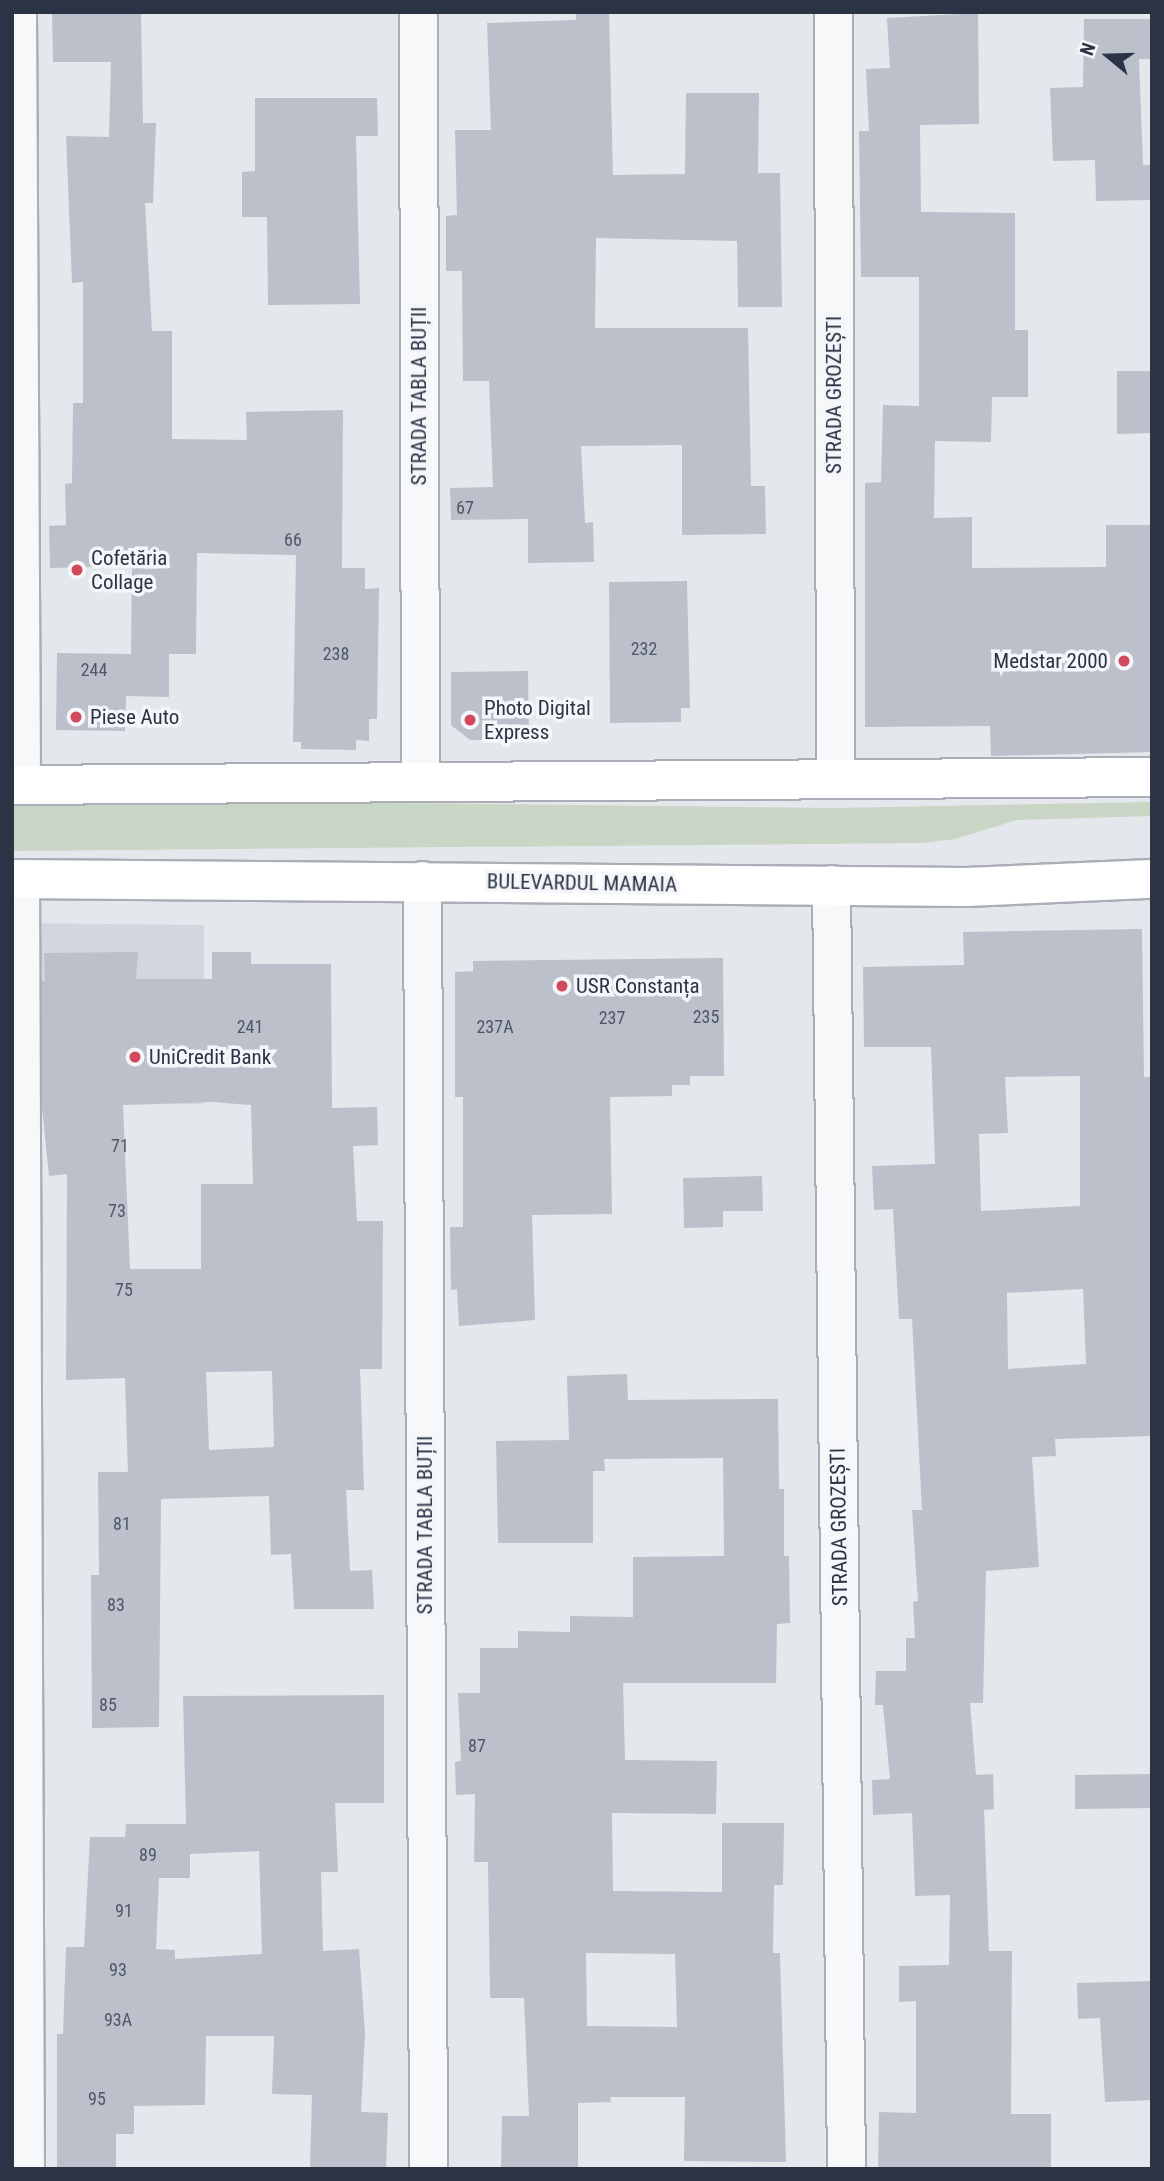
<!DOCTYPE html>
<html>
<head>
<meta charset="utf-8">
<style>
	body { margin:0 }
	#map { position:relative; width:1164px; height:2181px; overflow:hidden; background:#e4e7ec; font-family:"Roboto Condensed",sans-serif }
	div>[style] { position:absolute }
	.built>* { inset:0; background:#d2d6de }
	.green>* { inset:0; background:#c9d6c5 }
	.building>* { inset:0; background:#bbc0ca }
	.roads { filter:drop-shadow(2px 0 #a9aeb7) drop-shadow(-2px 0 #a9aeb7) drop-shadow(0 2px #a9aeb7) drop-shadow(0 -2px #a9aeb7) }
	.minor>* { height:37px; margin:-18.5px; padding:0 18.5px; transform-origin:18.5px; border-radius:18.5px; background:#f7f8fa }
	.secondary>* { height:38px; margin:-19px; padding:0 19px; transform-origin:19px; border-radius:19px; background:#fff }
	.dots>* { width:19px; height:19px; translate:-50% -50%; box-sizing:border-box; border:4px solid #f4f6f9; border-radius:50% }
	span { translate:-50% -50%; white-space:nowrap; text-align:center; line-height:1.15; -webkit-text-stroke:7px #f4f6f9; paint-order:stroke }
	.number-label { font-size:18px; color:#4f5766 }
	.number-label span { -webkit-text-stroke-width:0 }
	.street-label { font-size:21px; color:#2b3445 }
	.poi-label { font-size:21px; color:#2b3445 }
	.left { translate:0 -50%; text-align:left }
	.right { translate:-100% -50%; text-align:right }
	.frame { position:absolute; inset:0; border:14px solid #2b3445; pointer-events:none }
	.north { position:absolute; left:1073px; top:21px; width:70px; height:70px; -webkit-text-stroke:5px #f4f6f9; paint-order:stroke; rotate:289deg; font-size:19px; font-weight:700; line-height:28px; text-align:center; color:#2b3445 }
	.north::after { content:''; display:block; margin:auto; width:24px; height:32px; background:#2b3445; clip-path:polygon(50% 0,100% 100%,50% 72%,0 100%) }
</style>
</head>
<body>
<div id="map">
	<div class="built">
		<i style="clip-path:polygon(12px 923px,204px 925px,203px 1104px,12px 1105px)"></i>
	</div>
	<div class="green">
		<i style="clip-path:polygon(31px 799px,836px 808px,1152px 802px,1152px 816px,1017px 820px,955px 839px,921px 843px,12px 851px,12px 804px)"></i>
	</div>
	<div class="building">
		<i style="clip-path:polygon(52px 12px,141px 12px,143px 123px,156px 123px,153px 203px,145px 203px,152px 331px,172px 331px,172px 439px,247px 440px,246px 412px,343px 410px,342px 568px,365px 568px,365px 589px,379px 588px,377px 719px,369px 719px,369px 741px,356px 740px,356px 750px,301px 749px,301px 742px,293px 742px,296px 555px,197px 553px,196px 654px,169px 654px,169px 697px,126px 696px,125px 731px,56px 730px,57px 653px,131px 654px,132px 566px,50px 568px,49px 526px,66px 525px,65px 484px,72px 483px,73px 403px,83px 403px,83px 282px,72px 283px,66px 136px,109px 137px,111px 62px,53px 62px)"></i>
		<i style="clip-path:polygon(576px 12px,609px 12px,613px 175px,685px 174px,686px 93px,759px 93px,758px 173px,780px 173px,782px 307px,738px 307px,737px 241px,596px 238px,595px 328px,748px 328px,751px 486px,765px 486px,766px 534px,682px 535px,682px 445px,581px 446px,585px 523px,593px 522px,594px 562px,528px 563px,528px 519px,451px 520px,450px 488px,493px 487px,489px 381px,463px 381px,462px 271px,446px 271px,446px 216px,457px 215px,455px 130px,491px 130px,487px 23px,576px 20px)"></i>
		<i style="clip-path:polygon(978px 13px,979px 124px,920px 125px,921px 212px,1015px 213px,1015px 330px,1028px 330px,1028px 397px,992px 397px,991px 442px,935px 441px,934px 518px,972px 517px,972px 568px,1106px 567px,1106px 525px,1152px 525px,1152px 752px,991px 756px,990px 726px,865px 727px,865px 483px,881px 482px,883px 405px,919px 406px,919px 277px,861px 277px,859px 131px,869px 131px,866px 69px,890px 68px,887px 18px)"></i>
		<i style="clip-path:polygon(1084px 19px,1152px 19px,1152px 59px,1139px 59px,1143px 165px,1152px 165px,1152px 200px,1096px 201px,1095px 160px,1053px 161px,1050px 88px,1083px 87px)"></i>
		<i style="clip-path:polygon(255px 98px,377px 98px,378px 136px,356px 136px,360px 304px,268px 305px,267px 217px,242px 217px,242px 172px,255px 171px)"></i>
		<i style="clip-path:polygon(1117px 371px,1152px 371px,1152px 433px,1117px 434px)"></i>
		<i style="clip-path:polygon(687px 581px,690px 708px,681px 708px,681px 722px,610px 723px,609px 582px)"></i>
		<i style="clip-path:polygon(528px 671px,529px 739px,470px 740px,451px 725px,451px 672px)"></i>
		<i style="clip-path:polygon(evenodd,1142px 929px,1144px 1077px,1152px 1077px,1152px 1436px,1055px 1439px,1056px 1456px,1032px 1457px,1039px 1567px,986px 1571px,983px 1703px,970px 1703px,976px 1775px,993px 1774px,994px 1809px,984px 1810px,989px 1951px,1012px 1951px,1011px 2114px,1051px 2114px,1051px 2169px,878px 2169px,879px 2112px,916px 2113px,916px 2001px,899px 2002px,899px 1966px,949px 1965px,950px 1895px,915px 1896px,912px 1813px,873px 1815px,872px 1780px,890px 1779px,883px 1705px,875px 1705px,876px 1671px,906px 1671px,906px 1638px,915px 1638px,913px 1602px,918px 1601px,912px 1510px,922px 1510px,912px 1319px,899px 1319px,893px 1209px,874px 1210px,872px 1166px,935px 1164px,931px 1047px,864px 1047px,863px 967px,964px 965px,963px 932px,1142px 929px,1080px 1076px,1080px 1206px,981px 1211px,979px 1134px,1008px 1133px,1005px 1077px,1080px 1076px,1142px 929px,1083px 1289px,1086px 1364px,1008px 1369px,1007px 1293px,1083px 1289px)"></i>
		<i style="clip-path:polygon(evenodd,138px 952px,136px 979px,212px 979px,212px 952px,251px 952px,251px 964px,331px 964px,332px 1108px,377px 1107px,378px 1145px,353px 1146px,357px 1221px,383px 1221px,382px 1369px,360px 1369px,364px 1490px,346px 1490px,350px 1571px,372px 1570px,374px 1609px,294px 1609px,291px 1554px,271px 1555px,269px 1496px,161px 1499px,159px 1727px,92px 1728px,91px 1575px,99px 1575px,98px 1472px,128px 1472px,125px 1378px,66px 1380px,67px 1174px,49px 1176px,42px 1107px,41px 981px,45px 981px,44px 953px,138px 952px,211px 1102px,251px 1105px,253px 1184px,201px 1184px,201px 1269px,130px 1269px,123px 1105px,211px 1102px,138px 952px,272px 1371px,274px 1447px,209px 1450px,206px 1372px,272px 1371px)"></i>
		<i style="clip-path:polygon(723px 958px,724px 1076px,690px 1076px,690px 1085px,672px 1085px,672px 1096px,610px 1097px,612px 1214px,532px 1215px,535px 1320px,459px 1326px,457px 1289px,451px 1290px,450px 1227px,463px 1227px,463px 1097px,455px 1097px,455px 972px,473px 971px,473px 961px)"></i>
		<i style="clip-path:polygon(762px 1176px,763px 1211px,723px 1211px,723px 1227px,684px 1228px,683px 1178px)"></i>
		<i style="clip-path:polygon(evenodd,627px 1374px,628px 1400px,778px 1399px,779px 1489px,784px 1489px,784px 1556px,789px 1556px,790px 1623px,777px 1624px,776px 1683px,623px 1683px,625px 1760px,717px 1761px,716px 1814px,612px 1813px,613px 1891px,722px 1892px,722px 1823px,784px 1823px,783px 1885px,774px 1885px,773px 1953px,780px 1953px,786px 2162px,684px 2161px,685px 2097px,610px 2097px,611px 2102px,578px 2103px,578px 2169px,501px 2169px,502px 2116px,529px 2116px,524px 1998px,490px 1998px,488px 1862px,474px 1862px,475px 1794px,456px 1795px,455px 1762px,461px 1761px,458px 1693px,480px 1693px,480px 1648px,518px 1648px,518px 1631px,570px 1632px,570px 1616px,633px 1617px,633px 1557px,724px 1556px,723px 1458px,604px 1459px,605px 1471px,593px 1471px,593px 1543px,498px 1543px,496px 1441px,569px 1440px,567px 1376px,627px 1374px,586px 1953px,675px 1954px,677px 2027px,587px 2026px,586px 1953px)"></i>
		<i style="clip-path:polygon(evenodd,384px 1695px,384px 1803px,335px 1803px,338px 1872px,321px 1872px,323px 1951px,359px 1949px,365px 2033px,361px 2112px,388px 2113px,386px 2169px,310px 2168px,312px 2095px,272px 2094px,274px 2036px,206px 2036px,205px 2105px,134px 2106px,134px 2134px,116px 2134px,116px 2169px,57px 2169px,57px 2034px,63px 2034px,66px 1947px,84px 1947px,90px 1837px,125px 1837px,126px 1824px,186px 1824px,183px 1696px,384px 1695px,259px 1851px,262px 1954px,175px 1959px,175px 1950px,156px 1949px,159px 1878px,190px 1878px,190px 1854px,259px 1851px)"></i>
		<i style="clip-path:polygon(1152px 1774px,1152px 1808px,1075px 1809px,1075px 1775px)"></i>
		<i style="clip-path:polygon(1152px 1981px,1152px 2100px,1105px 2102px,1100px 2018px,1078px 2019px,1077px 1983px)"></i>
	</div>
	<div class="roads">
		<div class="minor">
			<i style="left:17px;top:12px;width:773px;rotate:89.7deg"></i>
			<i style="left:418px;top:12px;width:769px;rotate:89.85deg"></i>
			<i style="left:833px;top:12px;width:766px;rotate:89.85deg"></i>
			<i style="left:20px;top:879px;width:1290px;rotate:89.78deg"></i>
			<i style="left:422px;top:880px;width:1289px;rotate:89.73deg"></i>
			<i style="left:831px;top:884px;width:1285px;rotate:89.33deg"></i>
		</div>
		<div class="secondary">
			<i style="left:12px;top:785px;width:1140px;rotate:-0.4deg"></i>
			<i style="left:12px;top:879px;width:954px;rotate:0.48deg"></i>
			<i style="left:966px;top:887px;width:186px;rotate:-2.5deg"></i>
		</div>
	</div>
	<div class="dots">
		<i style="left:77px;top:570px;background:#d1495b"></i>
		<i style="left:1124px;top:661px;background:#d1495b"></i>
		<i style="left:76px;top:717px;background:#d1495b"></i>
		<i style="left:470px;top:720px;background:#d1495b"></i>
		<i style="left:562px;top:986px;background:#d1495b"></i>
		<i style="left:135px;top:1057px;background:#d1495b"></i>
	</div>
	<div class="number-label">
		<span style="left:465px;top:508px">67</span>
		<span style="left:293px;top:540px">66</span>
		<span style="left:644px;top:649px">232</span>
		<span style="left:336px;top:654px">238</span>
		<span style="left:94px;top:670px">244</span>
		<span style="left:706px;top:1017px">235</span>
		<span style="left:612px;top:1018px">237</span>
		<span style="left:250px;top:1027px">241</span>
		<span style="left:495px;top:1027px">237A</span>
		<span style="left:120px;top:1146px">71</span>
		<span style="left:117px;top:1211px">73</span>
		<span style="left:124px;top:1290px">75</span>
		<span style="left:122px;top:1524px">81</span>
		<span style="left:116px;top:1605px">83</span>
		<span style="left:108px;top:1705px">85</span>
		<span style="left:477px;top:1746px">87</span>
		<span style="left:148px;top:1855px">89</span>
		<span style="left:124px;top:1911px">91</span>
		<span style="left:118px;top:1970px">93</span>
		<span style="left:118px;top:2020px">93A</span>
		<span style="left:97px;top:2099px">95</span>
	</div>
	<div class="street-label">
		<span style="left:834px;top:395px;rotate:-90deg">STRADA GROZEȘTI</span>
		<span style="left:419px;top:396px;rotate:-90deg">STRADA TABLA BUȚII</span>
		<span style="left:582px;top:883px;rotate:1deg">BULEVARDUL MAMAIA</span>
		<span style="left:425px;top:1525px;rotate:-90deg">STRADA TABLA BUȚII</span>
		<span style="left:839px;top:1527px;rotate:-91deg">STRADA GROZEȘTI</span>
	</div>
	<div class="poi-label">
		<span class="left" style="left:91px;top:570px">Cofetăria<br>Collage</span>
		<span class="right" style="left:1108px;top:661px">Medstar 2000</span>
		<span class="left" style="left:484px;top:720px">Photo Digital<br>Express</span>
		<span class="left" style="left:90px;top:717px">Piese Auto</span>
		<span class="left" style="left:576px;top:986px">USR Constanța</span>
		<span class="left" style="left:149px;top:1057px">UniCredit Bank</span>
	</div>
	<div class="frame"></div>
	<div class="north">N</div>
</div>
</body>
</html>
